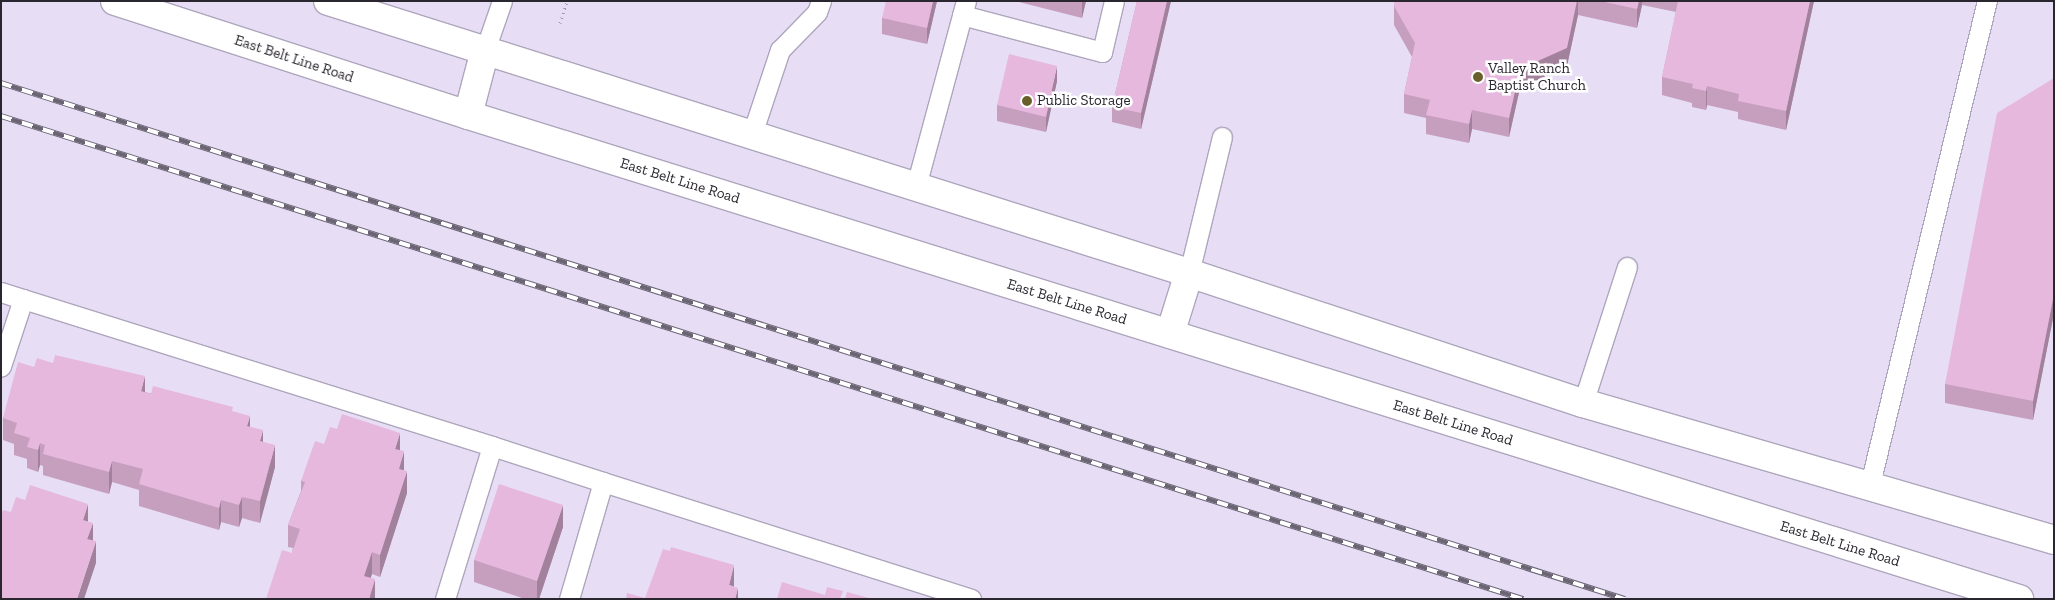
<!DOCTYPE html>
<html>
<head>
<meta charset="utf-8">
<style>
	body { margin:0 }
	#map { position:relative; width:2055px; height:600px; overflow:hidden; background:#e7def6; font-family:"Zilla Slab",serif }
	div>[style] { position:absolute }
	.path>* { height:3px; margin-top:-1.5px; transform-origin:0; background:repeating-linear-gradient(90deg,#a19aad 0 1px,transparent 0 5px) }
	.roads { filter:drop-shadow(1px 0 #aea6bc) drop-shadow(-1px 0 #aea6bc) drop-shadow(0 1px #aea6bc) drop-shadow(0 -1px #aea6bc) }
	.service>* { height:19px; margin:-9.5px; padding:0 9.5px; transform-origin:9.5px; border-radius:9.5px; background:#fff }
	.primary>* { height:28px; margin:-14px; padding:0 14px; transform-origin:14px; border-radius:14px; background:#fff }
	.rail>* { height:5.5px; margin-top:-2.75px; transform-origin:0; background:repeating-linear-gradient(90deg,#fff 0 11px,#6a6473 0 22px); box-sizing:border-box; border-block:1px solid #6a6473 }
	.wall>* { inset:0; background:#c69ebe }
	.shaded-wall>* { inset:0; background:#a1819b }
	.building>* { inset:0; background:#e6b8dd }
	.dots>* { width:14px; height:14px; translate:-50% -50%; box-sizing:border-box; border:2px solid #fff; border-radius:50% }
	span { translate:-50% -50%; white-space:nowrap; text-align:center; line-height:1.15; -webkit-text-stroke:5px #fff; paint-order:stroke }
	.street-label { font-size:15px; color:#2a262f }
	.poi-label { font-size:15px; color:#2a262f }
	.left { translate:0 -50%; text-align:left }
	.frame { position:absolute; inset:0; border:2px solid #2a262f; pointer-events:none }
</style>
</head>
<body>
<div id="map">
	<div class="path">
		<i style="left:560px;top:23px;width:23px;rotate:-72deg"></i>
	</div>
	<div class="roads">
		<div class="service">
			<i style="left:962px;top:15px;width:145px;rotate:14.8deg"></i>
			<i style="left:1102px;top:52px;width:52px;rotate:-76.8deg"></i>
			<i style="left:485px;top:50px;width:52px;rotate:-70.9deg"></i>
			<i style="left:752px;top:134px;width:89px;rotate:-71.6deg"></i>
			<i style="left:780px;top:50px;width:53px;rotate:-45.8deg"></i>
			<i style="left:817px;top:12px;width:12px;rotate:-70deg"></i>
			<i style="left:916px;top:186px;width:192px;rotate:-74.9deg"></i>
			<i style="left:1189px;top:273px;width:140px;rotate:-76.4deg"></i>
			<i style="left:1px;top:292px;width:23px;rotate:18deg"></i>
			<i style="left:23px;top:299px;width:71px;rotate:108.2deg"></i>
			<i style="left:23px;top:299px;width:491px;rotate:17.4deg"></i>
			<i style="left:1583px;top:403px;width:143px;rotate:-72.1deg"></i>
			<i style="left:1870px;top:484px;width:497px;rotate:-76.4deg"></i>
			<i style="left:445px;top:599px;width:160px;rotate:-72.9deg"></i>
			<i style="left:492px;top:446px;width:117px;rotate:18deg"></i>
			<i style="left:569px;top:599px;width:122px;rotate:-73.8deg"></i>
			<i style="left:603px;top:482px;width:386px;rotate:17.6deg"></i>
		</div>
		<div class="primary">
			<i style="left:115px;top:1px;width:371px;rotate:17.9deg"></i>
			<i style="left:468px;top:115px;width:1625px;rotate:17.33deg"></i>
			<i style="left:328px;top:1px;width:903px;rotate:17.53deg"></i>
			<i style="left:1189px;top:273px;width:415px;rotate:18.3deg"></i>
			<i style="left:1583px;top:403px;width:491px;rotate:16.2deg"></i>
			<i style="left:468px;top:115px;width:67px;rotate:-75.3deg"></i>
			<i style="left:1170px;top:334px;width:64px;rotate:-72.7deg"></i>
		</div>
	</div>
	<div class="rail">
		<i style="left:1px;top:83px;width:1704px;rotate:17.63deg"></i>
		<i style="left:1px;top:116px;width:1597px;rotate:17.61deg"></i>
	</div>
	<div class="wall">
		<i style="clip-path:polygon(937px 1px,927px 44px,882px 34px,882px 18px)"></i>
		<i style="clip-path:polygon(1015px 1px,1086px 1px,1082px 18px)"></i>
		<i style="clip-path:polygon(1137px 1px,1171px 1px,1141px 129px,1112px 122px,1112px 107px)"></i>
		<i style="clip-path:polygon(1395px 1px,1814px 1px,1786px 130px,1738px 119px,1738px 112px,1707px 105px,1706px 110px,1692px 107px,1692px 103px,1662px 95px,1662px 77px,1676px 12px,1642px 5px,1637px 28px,1578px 15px,1567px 66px,1520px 88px,1509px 137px,1472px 129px,1469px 143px,1426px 134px,1426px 118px,1404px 113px,1404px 94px,1412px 57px,1394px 25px,1394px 6px)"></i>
		<i style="clip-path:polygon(2054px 78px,2054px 313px,2033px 420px,1945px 403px,1945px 384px)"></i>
		<i style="clip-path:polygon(1057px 81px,1046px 132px,997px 121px,997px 105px)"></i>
		<i style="clip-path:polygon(34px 367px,233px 412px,250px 427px,263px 442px,275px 467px,260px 523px,242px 518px,239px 527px,221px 522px,219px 530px,139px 506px,139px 490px,112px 482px,109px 494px,43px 475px,43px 466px,40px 465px,38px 472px,27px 468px,27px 459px,14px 455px,14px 444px,3px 440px,3px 418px)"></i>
		<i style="clip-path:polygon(324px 444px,400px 450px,407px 493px,380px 577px,372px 574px,370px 578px,375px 599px,292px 553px,293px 548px,288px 547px,288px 525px,301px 491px,301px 481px)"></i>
		<i style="clip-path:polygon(563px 527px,539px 599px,525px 599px,474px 582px,474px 560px)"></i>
	</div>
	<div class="shaded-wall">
		<i style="clip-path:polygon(933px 1px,937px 1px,927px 44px,927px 28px)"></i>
		<i style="clip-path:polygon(1082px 1px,1086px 1px,1082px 18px)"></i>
		<i style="clip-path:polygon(1167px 1px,1171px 1px,1141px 129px,1141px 113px)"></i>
		<i style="clip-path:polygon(1577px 1px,1578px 1px,1578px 15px,1567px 66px,1520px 88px,1509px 137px,1509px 118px,1520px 69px)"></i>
		<i style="clip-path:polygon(1639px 1px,1642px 1px,1642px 5px,1637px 28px,1637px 9px)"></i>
		<i style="clip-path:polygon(1810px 1px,1814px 1px,1786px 130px,1786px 111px)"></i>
		<i style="clip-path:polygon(1057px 66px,1057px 81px,1046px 132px,1046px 117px)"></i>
		<i style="clip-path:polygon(1707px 86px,1707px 105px,1706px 110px,1706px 91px)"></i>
		<i style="clip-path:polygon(1472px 110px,1472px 129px,1469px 143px,1469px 124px)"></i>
		<i style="clip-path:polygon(2054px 294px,2054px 313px,2033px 420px,2033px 401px)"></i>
		<i style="clip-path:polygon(145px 376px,145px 398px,141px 391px)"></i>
		<i style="clip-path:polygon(250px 416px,250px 437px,247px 426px)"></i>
		<i style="clip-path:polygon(263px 430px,263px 452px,260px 441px)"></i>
		<i style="clip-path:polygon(400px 433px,400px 455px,395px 449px)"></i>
		<i style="clip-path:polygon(40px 443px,40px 465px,38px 472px,38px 450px)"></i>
		<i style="clip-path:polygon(275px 445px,275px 467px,260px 523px,260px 501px)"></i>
		<i style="clip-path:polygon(404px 451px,404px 473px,399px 469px)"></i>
		<i style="clip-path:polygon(112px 461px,112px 482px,109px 494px,109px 472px)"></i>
		<i style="clip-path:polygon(407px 471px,407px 493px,380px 577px,380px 555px)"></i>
		<i style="clip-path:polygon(242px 497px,242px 518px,239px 527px,239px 505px)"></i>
		<i style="clip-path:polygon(221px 500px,221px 522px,219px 530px,219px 508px)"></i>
		<i style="clip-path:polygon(88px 504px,88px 526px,83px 520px)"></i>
		<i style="clip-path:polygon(563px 505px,563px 527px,539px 599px,537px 599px,537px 581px)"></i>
		<i style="clip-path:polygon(93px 523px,93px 545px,87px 539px)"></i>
		<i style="clip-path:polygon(96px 541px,96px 563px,84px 599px,77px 599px)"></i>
		<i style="clip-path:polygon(372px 552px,372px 574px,364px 598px,364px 576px)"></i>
		<i style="clip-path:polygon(734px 565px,734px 587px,729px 585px)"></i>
		<i style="clip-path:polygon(375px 579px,375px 599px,369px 599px)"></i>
		<i style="clip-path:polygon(738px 588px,738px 599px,735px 599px)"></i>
	</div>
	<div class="building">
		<i style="clip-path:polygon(886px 1px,933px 1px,927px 28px,882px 18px)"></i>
		<i style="clip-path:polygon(1137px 1px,1167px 1px,1141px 113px,1112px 107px)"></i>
		<i style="clip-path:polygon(1395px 1px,1577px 1px,1567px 48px,1520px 69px,1509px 118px,1472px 110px,1469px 124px,1426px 115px,1430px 100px,1404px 94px,1415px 43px,1394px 6px)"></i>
		<i style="clip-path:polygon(1600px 1px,1639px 1px,1637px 9px)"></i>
		<i style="clip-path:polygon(1678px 1px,1810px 1px,1786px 111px,1738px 101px,1739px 94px,1707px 86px,1706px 91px,1692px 88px,1693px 84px,1662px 77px)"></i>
		<i style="clip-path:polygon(1009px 54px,1057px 66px,1046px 117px,997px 105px)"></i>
		<i style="clip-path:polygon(2054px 78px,2054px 294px,2033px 401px,1945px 384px,1997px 113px)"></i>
		<i style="clip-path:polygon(55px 355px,145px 376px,141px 391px,151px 394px,153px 386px,233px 407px,232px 411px,250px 416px,247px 426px,263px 430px,260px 441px,275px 445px,260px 501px,242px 497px,239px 505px,221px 500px,219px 508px,139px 484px,143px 469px,112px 461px,109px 472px,43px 454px,45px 445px,40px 443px,38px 450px,27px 447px,30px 438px,14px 433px,17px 423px,3px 418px,18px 362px,34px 367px,37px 358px,53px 363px)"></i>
		<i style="clip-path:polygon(342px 414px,400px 433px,395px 449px,404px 451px,399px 469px,407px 471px,380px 555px,372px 552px,364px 576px,375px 579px,369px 599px,266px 599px,282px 550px,292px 553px,300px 529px,288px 525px,305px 482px,301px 481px,315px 441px,324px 444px,330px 427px,337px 429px)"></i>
		<i style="clip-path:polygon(499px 484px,563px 505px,537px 581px,474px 560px)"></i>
		<i style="clip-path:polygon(30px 485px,88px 504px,83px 520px,93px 523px,87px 539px,96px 541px,77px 599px,1px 599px,1px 515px,3px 510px,11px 512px,16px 497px,25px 500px)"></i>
		<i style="clip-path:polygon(671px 547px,734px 565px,729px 585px,738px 588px,735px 599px,626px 599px,627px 593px,645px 598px,663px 549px,670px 551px)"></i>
		<i style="clip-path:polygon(782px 582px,825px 595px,827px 587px,843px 591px,840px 599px,777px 599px)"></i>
		<i style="clip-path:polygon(847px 592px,869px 598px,869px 599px,845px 599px)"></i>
	</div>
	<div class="dots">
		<i style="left:1478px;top:77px;background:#695f2b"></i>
		<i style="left:1027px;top:101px;background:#695f2b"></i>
	</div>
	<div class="street-label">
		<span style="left:294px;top:59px;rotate:18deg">East Belt Line Road</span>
		<span style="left:680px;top:181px;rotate:17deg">East Belt Line Road</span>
		<span style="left:1067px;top:302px;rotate:17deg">East Belt Line Road</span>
		<span style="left:1453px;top:423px;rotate:17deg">East Belt Line Road</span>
		<span style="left:1840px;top:544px;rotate:17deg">East Belt Line Road</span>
	</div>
	<div class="poi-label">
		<span class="left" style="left:1488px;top:77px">Valley Ranch<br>Baptist Church</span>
		<span class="left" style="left:1037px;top:101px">Public Storage</span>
	</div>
	<div class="frame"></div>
</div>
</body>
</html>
